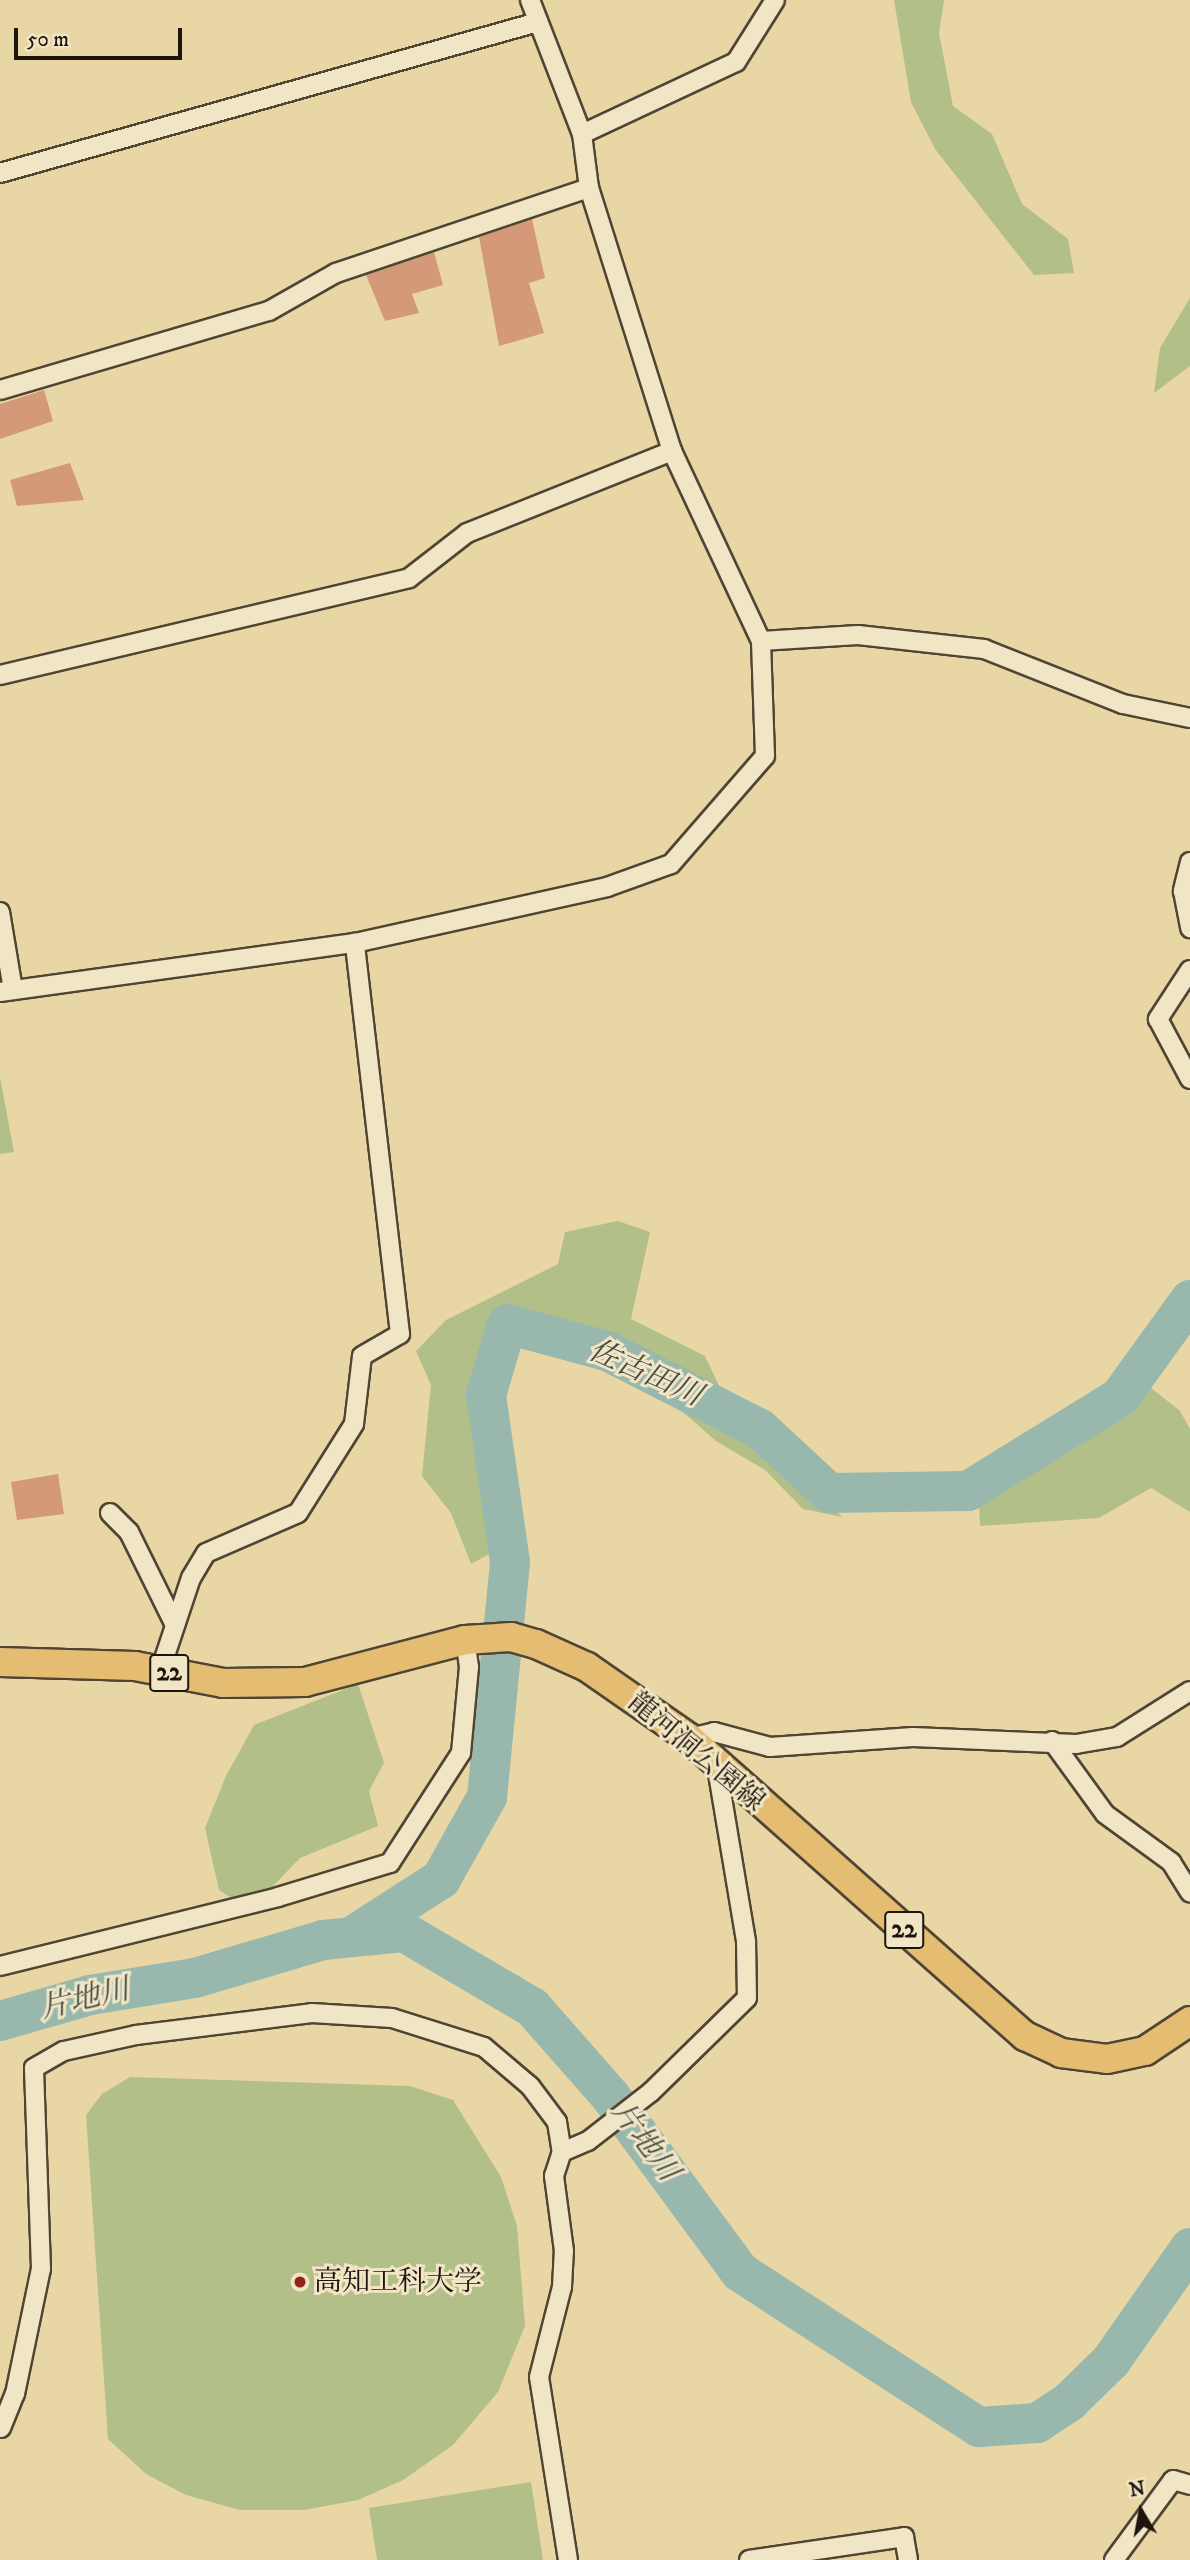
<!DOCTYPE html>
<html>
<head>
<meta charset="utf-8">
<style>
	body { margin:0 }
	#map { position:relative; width:1190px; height:2560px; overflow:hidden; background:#e8d7a5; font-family:"IM FELL DW Pica","Noto Serif JP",serif }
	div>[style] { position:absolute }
	.green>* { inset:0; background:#b3bf88 }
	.river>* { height:40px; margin:-20px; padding:0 20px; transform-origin:20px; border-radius:20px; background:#98b8ad }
	.building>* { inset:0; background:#d39979 }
	.roads { filter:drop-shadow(2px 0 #504534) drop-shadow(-2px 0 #504534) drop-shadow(0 2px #504534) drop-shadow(0 -2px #504534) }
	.street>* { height:18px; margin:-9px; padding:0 9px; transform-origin:9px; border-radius:9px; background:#f0e5c4 }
	.primary>* { height:28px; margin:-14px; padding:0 14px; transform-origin:14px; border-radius:14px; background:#e4bc72 }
	.dots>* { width:19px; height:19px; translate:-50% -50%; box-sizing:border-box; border:4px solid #f0e5c4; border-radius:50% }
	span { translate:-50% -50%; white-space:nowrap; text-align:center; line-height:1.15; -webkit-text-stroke:6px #f0e5c4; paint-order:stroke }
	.shield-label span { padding:2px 5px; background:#f0e5c4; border:2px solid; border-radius:5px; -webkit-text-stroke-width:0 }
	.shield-label { font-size:26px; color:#1e140e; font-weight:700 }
	.street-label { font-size:28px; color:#1e140e }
	.poi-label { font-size:28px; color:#1e140e }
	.left { translate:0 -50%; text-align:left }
	.water-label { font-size:30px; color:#494d46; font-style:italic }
	.north { position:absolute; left:1106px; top:2476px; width:70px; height:70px; -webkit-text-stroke:5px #f0e5c4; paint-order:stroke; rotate:350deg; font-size:19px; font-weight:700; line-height:28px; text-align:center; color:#1e140e }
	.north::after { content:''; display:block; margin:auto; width:24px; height:32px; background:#1e140e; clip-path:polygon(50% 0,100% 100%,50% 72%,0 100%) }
	.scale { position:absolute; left:14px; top:28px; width:168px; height:32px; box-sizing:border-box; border:4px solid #1e140e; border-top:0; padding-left:9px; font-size:21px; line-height:24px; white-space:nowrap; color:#1e140e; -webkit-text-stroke:5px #f0e5c4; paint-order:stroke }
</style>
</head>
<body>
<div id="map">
	<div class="green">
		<i style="clip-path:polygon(894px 0,944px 0,939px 33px,953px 106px,992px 134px,1022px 204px,1068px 239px,1074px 273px,1034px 275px,935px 149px,911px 102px)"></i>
		<i style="clip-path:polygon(1190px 298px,1190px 366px,1154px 393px,1160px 348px)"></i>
		<i style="clip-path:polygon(0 1077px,14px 1152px,0 1154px)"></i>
		<i style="clip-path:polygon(618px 1221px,650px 1232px,631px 1319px,705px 1356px,732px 1413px,842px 1517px,803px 1509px,765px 1470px,716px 1441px,641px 1375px,539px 1333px,501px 1338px,489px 1377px,483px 1437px,490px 1498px,503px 1529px,491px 1553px,471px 1564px,451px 1513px,422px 1476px,431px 1385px,416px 1351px,446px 1320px,558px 1264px,565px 1232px)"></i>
		<i style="clip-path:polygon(1150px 1387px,1180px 1411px,1190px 1429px,1190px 1512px,1151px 1488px,1099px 1518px,980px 1526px,979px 1502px,1010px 1467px,1074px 1438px)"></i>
		<i style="clip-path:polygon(358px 1684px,384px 1763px,369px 1791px,378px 1826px,300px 1858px,250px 1910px,219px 1890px,205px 1828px,226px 1776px,254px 1725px)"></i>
		<i style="clip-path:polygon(130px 2077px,410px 2086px,453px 2100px,501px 2177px,517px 2226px,525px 2326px,498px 2392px,453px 2445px,403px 2480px,358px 2500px,304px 2510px,240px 2510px,186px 2495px,146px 2474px,108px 2439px,86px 2115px,102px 2094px)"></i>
		<i style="clip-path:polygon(531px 2482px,543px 2560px,377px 2560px,369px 2508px)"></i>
	</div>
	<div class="river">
		<i style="left:351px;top:1937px;width:107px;rotate:-32.8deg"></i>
		<i style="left:441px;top:1879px;width:94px;rotate:-60.7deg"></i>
		<i style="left:487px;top:1797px;width:236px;rotate:-84.4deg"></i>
		<i style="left:510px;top:1562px;width:169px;rotate:-98.2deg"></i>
		<i style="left:486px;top:1395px;width:74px;rotate:-73.5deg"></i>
		<i style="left:507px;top:1324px;width:104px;rotate:15.1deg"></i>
		<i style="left:607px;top:1351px;width:172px;rotate:27deg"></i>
		<i style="left:760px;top:1429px;width:94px;rotate:42.8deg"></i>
		<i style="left:829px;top:1493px;width:139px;rotate:-0.8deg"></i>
		<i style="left:968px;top:1491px;width:179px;rotate:-31.7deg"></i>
		<i style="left:1120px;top:1397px;width:120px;rotate:-54.2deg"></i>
		<i style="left:0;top:2021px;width:94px;rotate:-16.1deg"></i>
		<i style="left:90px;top:1995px;width:106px;rotate:-9.2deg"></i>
		<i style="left:195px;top:1978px;width:134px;rotate:-16.5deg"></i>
		<i style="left:323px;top:1940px;width:81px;rotate:-5.6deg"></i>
		<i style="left:404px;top:1932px;width:148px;rotate:30.4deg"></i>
		<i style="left:532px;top:2007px;width:120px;rotate:48.7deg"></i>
		<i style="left:611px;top:2097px;width:217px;rotate:53.6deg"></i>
		<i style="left:740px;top:2272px;width:285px;rotate:33deg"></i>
		<i style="left:979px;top:2427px;width:58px;rotate:-3.9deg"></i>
		<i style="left:1037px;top:2423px;width:38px;rotate:-33deg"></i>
		<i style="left:1069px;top:2402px;width:59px;rotate:-44.3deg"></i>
		<i style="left:1111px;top:2361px;width:138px;rotate:-55deg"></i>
	</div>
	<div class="building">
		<i style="clip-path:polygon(532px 219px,545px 278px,529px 283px,544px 333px,499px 346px,479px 237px)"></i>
		<i style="clip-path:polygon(434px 252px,443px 285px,412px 294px,419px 313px,385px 321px,366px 275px)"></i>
		<i style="clip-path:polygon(44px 390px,53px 421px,0 439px,0 404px)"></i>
		<i style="clip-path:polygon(70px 463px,84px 500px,17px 506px,10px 480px)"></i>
		<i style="clip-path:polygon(58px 1474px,64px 1514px,17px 1520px,11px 1482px)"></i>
	</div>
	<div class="roads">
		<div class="street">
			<i style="left:582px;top:134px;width:170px;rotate:-25.1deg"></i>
			<i style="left:736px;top:62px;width:73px;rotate:-57.8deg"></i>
			<i style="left:0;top:173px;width:559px;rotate:-15.68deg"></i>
			<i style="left:0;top:390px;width:280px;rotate:-16.4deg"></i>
			<i style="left:269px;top:311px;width:77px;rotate:-29.6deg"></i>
			<i style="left:336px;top:273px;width:267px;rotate:-18.6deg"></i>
			<i style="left:761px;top:641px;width:97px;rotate:-3.5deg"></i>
			<i style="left:858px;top:635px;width:127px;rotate:6.3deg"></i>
			<i style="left:984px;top:649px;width:149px;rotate:21.6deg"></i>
			<i style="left:1123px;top:704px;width:68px;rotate:11.8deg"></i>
			<i style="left:0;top:675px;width:420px;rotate:-13.3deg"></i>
			<i style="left:409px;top:578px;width:73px;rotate:-37.8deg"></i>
			<i style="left:467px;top:533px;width:221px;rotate:-21.8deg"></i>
			<i style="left:1190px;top:862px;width:30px;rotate:104deg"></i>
			<i style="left:1183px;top:891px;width:38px;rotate:79deg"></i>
			<i style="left:0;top:912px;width:79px;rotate:80.5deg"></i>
			<i style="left:1190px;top:970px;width:59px;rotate:123.1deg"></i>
			<i style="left:1158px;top:1019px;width:68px;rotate:61.9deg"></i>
			<i style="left:0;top:992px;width:358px;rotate:-7.9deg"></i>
			<i style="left:355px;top:943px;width:258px;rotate:-12.5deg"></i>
			<i style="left:607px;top:887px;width:68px;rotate:-19.8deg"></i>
			<i style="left:671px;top:864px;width:143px;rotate:-49deg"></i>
			<i style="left:765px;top:756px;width:115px;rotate:-92deg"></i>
			<i style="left:761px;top:641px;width:210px;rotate:-115.1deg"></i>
			<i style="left:672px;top:451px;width:276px;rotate:-107.5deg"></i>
			<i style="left:589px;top:188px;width:54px;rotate:-97.4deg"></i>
			<i style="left:582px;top:134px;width:144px;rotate:-111.2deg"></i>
			<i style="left:110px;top:1513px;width:27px;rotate:45deg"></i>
			<i style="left:129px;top:1532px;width:102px;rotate:63.7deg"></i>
			<i style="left:160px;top:1671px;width:98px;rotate:-71.6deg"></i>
			<i style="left:191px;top:1578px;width:29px;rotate:-59deg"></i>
			<i style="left:206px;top:1553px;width:100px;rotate:-23.5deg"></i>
			<i style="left:298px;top:1513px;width:105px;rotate:-57.8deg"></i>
			<i style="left:354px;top:1424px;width:68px;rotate:-83.3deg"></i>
			<i style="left:362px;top:1356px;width:44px;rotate:-30.1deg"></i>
			<i style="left:400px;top:1334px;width:394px;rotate:-96.6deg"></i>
			<i style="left:689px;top:1738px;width:26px;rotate:-13deg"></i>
			<i style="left:714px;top:1732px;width:58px;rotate:15deg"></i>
			<i style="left:770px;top:1747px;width:143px;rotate:-4deg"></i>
			<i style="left:913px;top:1737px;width:163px;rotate:2.5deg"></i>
			<i style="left:1076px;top:1744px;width:42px;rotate:-9.7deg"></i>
			<i style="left:1117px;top:1737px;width:86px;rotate:-32.2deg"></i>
			<i style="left:1052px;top:1741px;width:90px;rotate:54deg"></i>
			<i style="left:1105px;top:1814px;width:82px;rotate:36deg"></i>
			<i style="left:1171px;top:1862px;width:36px;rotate:58deg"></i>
			<i style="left:0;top:1966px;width:286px;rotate:-13.9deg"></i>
			<i style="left:278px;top:1897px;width:117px;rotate:-16.9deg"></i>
			<i style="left:390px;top:1863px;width:131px;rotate:-57.2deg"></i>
			<i style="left:461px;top:1753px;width:86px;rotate:-84.7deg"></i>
			<i style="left:469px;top:1667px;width:27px;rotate:-98deg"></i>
			<i style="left:1px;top:2428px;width:37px;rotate:-68deg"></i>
			<i style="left:15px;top:2394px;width:128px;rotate:-78.3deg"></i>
			<i style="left:41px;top:2269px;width:201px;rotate:-92deg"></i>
			<i style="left:34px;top:2068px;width:34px;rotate:-30deg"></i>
			<i style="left:64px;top:2051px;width:74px;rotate:-12.5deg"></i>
			<i style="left:136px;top:2035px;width:177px;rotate:-7.1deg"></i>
			<i style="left:312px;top:2013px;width:80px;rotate:3.6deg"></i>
			<i style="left:392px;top:2018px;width:96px;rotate:17.5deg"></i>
			<i style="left:484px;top:2047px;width:60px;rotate:40.3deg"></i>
			<i style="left:530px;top:2086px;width:45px;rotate:53.1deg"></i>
			<i style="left:557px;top:2122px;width:30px;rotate:81deg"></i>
			<i style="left:568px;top:2560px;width:185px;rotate:-99deg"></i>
			<i style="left:539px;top:2377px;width:93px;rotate:-75.7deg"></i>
			<i style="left:562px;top:2287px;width:36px;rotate:-87deg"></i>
			<i style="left:564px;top:2251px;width:76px;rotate:-97.6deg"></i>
			<i style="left:554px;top:2176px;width:25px;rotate:-72deg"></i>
			<i style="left:562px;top:2152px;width:28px;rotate:-23deg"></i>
			<i style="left:588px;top:2141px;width:80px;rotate:-37.9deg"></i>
			<i style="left:651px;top:2092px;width:134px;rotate:-44.4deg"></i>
			<i style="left:747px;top:1998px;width:57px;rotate:-91deg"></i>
			<i style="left:746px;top:1941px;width:176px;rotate:-99.5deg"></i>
			<i style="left:749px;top:2560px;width:157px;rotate:-8.4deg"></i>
			<i style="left:904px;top:2537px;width:23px;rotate:80deg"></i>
			<i style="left:1114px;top:2560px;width:99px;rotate:-53.6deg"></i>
			<i style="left:1173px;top:2480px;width:18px;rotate:16deg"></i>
		</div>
		<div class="primary">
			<i style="left:0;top:1662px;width:135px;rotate:1.7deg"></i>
			<i style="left:135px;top:1666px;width:90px;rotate:10.9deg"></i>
			<i style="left:223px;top:1683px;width:82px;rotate:-0.7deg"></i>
			<i style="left:305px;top:1682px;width:165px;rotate:-14.7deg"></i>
			<i style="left:465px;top:1640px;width:46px;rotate:-3.7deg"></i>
			<i style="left:511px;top:1637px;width:26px;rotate:16deg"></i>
			<i style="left:536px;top:1644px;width:56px;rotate:24.3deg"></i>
			<i style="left:587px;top:1667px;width:124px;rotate:34.8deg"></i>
			<i style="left:689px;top:1738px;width:449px;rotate:41.6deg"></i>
			<i style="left:1025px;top:2036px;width:40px;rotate:25deg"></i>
			<i style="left:1061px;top:2053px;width:46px;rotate:7.4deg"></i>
			<i style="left:1107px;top:2059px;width:39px;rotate:-12deg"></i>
			<i style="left:1145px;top:2051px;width:54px;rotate:-33.7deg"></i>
		</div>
	</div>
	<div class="dots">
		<i style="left:300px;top:2282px;background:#8f2418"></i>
	</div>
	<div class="shield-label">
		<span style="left:169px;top:1673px">22</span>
		<span style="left:904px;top:1930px">22</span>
	</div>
	<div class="street-label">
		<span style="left:696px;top:1752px;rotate:40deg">龍河洞公園線</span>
	</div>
	<div class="poi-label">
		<span class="left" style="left:314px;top:2282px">高知工科大学</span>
	</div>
	<div class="water-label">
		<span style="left:645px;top:1374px;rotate:24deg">佐古田川</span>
		<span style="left:85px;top:2000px;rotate:-13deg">片地川</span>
		<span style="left:644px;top:2142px;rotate:53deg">片地川</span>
	</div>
	<div class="north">N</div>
	<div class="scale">50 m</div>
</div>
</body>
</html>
